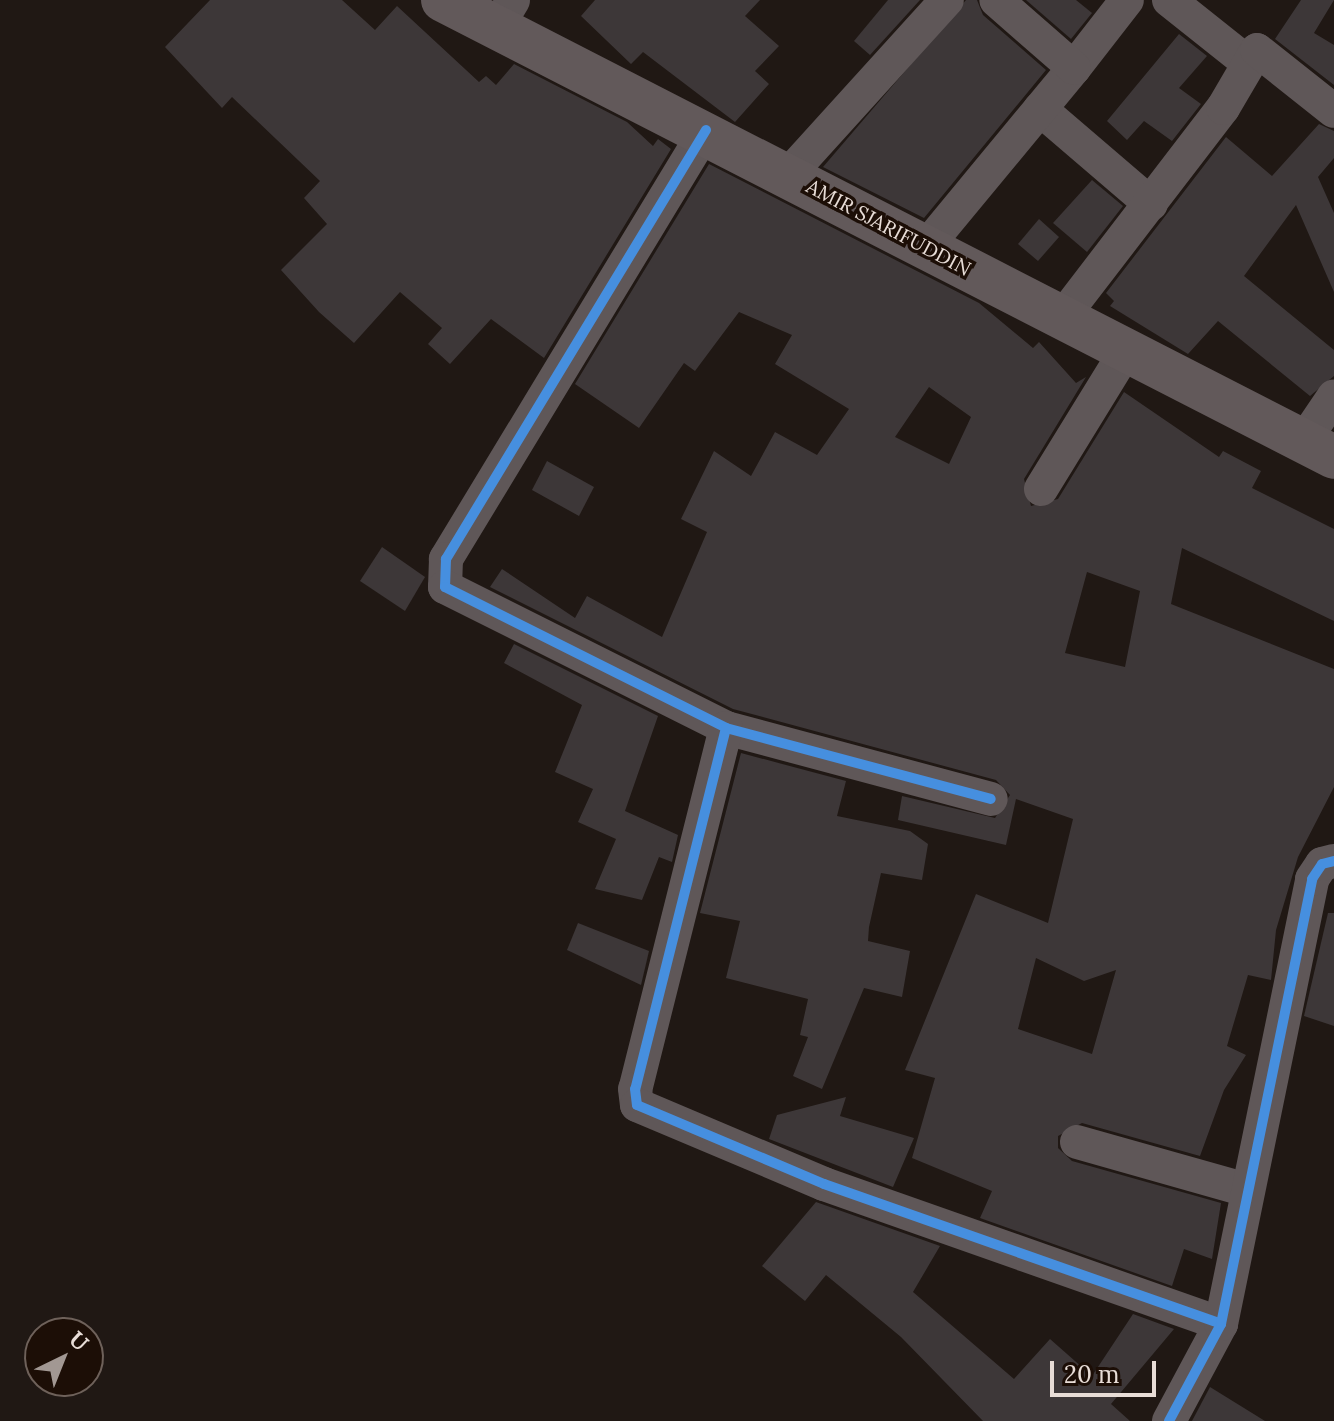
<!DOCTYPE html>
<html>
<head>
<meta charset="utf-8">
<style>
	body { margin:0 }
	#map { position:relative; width:1334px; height:1421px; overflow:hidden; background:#201814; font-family:Lora,serif }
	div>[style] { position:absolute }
	.building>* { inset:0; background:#3d3738 }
	.street>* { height:34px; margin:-17px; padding:0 17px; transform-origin:17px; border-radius:17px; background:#5f5758 }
	.secondary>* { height:44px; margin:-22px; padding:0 22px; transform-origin:22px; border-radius:22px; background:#62595a }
	.cycleway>* { height:10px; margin:-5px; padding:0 5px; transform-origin:5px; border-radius:5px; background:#468fdf }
	span { translate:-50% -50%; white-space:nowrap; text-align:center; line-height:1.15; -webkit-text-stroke:7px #1c0e06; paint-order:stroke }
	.street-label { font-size:20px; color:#e8ddd7 }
	.north { position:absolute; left:24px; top:1317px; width:80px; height:80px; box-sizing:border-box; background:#1c0e06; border:2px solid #6e615a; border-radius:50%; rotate:43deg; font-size:22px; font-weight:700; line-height:32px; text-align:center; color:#e8ddd7 }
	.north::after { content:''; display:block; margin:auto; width:28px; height:36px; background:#a29893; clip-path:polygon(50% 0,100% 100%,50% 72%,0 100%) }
	.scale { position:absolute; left:1050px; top:1361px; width:106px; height:36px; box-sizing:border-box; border:4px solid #e8ddd7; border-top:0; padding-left:10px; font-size:24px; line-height:28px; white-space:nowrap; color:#e8ddd7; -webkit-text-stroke:6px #1c0e06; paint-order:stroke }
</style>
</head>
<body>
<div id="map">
	<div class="building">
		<i style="clip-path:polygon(210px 0,342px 0,375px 30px,397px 6px,479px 82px,486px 76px,496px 85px,514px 64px,627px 122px,653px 146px,658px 139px,671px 149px,544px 358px,491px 319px,450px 364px,428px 344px,442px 328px,400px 292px,354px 343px,319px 312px,281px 270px,327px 224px,304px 198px,320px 181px,232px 97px,222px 108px,165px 47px)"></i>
		<i style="clip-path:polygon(595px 0,760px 0,745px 16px,779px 46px,755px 71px,769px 84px,735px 122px,643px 52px,631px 64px,581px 16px)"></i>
		<i style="clip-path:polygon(888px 0,920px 0,870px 55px,854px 41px)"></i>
		<i style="clip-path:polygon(966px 0,977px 0,983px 15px,1046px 70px,924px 218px,823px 167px)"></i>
		<i style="clip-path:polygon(1026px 0,1076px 0,1092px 13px,1071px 39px)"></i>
		<i style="clip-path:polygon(1301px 0,1334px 0,1314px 33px,1334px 45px,1334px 85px,1275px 39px)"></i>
		<i style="clip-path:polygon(1179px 34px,1207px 56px,1179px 88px,1201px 104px,1172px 141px,1144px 121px,1127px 140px,1107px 121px)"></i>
		<i style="clip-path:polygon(1319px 124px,1334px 131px,1334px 158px,1318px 177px,1334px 213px,1334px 292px,1296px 205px,1244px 276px,1334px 350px,1334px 376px,1310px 396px,1218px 321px,1188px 354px,1110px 306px,1114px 301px,1106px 293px,1226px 137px,1272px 176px)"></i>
		<i style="clip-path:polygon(evenodd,709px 164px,979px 303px,1033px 348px,1039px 342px,1076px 383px,1086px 377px,1024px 479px,1031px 506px,1058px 499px,1124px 392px,1219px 457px,1223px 451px,1261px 471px,1252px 488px,1334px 529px,1334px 621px,1182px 548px,1171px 604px,1334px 669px,1334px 787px,1298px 857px,1276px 930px,1271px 980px,1248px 975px,1227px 1046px,1246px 1055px,1224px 1090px,1200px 1156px,1082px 1123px,1058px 1136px,1058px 1148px,1072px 1161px,1221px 1203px,1212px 1259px,1184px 1249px,1172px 1286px,980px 1218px,992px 1191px,912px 1158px,935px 1078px,905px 1070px,976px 894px,1048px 923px,1073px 819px,1016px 799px,1006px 845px,898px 820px,902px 796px,995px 818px,1010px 795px,996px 780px,733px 709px,490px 587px,502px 569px,575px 618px,587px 596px,662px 637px,707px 532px,681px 519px,714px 451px,751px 476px,775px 432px,817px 455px,849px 409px,775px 364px,792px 335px,739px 312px,695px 371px,684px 363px,639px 428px,575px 384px,709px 164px,929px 387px,971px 417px,949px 464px,895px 437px,929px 387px,709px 164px,1087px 572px,1140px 591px,1125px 667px,1065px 653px,1087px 572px,709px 164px,1036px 958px,1084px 981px,1116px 970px,1092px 1054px,1018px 1029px,1036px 958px)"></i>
		<i style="clip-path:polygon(1092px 180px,1123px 206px,1087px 252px,1053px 223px)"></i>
		<i style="clip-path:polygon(1039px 219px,1059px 237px,1038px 261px,1018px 244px)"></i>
		<i style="clip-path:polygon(547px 461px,594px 487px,579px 516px,532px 490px)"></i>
		<i style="clip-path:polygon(382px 547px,425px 577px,405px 611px,360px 581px)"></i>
		<i style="clip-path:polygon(514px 644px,658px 716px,625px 811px,678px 835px,672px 862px,659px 857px,642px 900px,595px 889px,616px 839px,578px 822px,593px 789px,555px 772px,582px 705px,504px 663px)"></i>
		<i style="clip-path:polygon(741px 753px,846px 781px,837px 816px,910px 831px,928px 844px,922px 880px,881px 873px,869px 927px,868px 941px,910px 951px,902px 997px,864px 988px,822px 1089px,793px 1076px,808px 1037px,800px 1035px,808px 999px,726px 978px,740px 921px,700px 913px)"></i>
		<i style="clip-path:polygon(1328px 913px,1334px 913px,1334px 1026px,1304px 1016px)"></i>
		<i style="clip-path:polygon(578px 923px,649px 951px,641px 985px,567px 950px)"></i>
		<i style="clip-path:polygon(846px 1097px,840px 1116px,914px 1138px,893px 1187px,769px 1139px,777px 1115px)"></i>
		<i style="clip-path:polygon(816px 1202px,940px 1246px,913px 1292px,1014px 1379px,1050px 1339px,1092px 1376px,1133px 1314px,1174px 1329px,1111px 1404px,1130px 1421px,983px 1421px,901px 1337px,826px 1275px,805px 1301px,762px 1266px)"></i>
		<i style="clip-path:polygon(1210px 1387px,1265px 1421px,1192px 1421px)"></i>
	</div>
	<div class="street">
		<i style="left:1169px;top:0;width:100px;rotate:38.5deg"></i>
		<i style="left:497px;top:27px;width:31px;rotate:-59deg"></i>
		<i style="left:1074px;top:68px;width:86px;rotate:-52.1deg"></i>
		<i style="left:1040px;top:109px;width:146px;rotate:40.6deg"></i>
		<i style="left:706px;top:130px;width:502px;rotate:121.22deg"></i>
		<i style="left:446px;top:559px;width:28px;rotate:92deg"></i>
		<i style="left:445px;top:587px;width:314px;rotate:26.6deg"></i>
		<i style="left:726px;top:728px;width:274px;rotate:15deg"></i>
		<i style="left:789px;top:174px;width:235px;rotate:-47.8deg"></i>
		<i style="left:926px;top:247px;width:232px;rotate:-50.4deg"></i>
		<i style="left:1074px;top:68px;width:103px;rotate:-138.9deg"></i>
		<i style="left:1061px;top:319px;width:266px;rotate:-52.5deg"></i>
		<i style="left:1223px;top:108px;width:67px;rotate:-59.6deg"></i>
		<i style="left:1257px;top:50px;width:98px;rotate:38.4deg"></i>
		<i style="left:1303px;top:442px;width:55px;rotate:-56deg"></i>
		<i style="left:1041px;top:489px;width:158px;rotate:-58.4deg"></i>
		<i style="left:726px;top:728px;width:372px;rotate:104.1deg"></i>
		<i style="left:635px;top:1089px;width:16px;rotate:83deg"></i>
		<i style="left:637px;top:1105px;width:203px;rotate:22.9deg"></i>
		<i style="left:824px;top:1184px;width:421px;rotate:19.4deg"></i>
		<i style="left:1077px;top:1142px;width:177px;rotate:15.8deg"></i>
		<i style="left:1169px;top:1421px;width:110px;rotate:-61.8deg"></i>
		<i style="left:1221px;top:1324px;width:454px;rotate:-78.4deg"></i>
		<i style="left:1312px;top:879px;width:18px;rotate:-56deg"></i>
		<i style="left:1322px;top:864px;width:12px;rotate:-14deg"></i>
	</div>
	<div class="secondary">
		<i style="left:443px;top:0;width:1001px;rotate:27.15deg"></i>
	</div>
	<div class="cycleway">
		<i style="left:706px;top:130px;width:502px;rotate:121.22deg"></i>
		<i style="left:446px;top:559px;width:28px;rotate:92deg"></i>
		<i style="left:445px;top:587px;width:314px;rotate:26.6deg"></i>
		<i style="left:726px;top:728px;width:274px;rotate:15deg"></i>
		<i style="left:726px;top:728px;width:372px;rotate:104.1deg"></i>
		<i style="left:635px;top:1089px;width:16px;rotate:83deg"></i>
		<i style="left:637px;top:1105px;width:203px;rotate:22.9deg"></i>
		<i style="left:824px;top:1184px;width:421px;rotate:19.4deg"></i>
		<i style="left:1169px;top:1421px;width:110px;rotate:-61.8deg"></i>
		<i style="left:1221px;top:1324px;width:454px;rotate:-78.4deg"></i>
		<i style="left:1312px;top:879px;width:18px;rotate:-56deg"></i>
		<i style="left:1322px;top:864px;width:12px;rotate:-14deg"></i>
	</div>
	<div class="street-label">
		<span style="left:889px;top:227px;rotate:28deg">AMIR SJARIFUDDIN</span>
	</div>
	<div class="north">U</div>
	<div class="scale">20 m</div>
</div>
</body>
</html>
